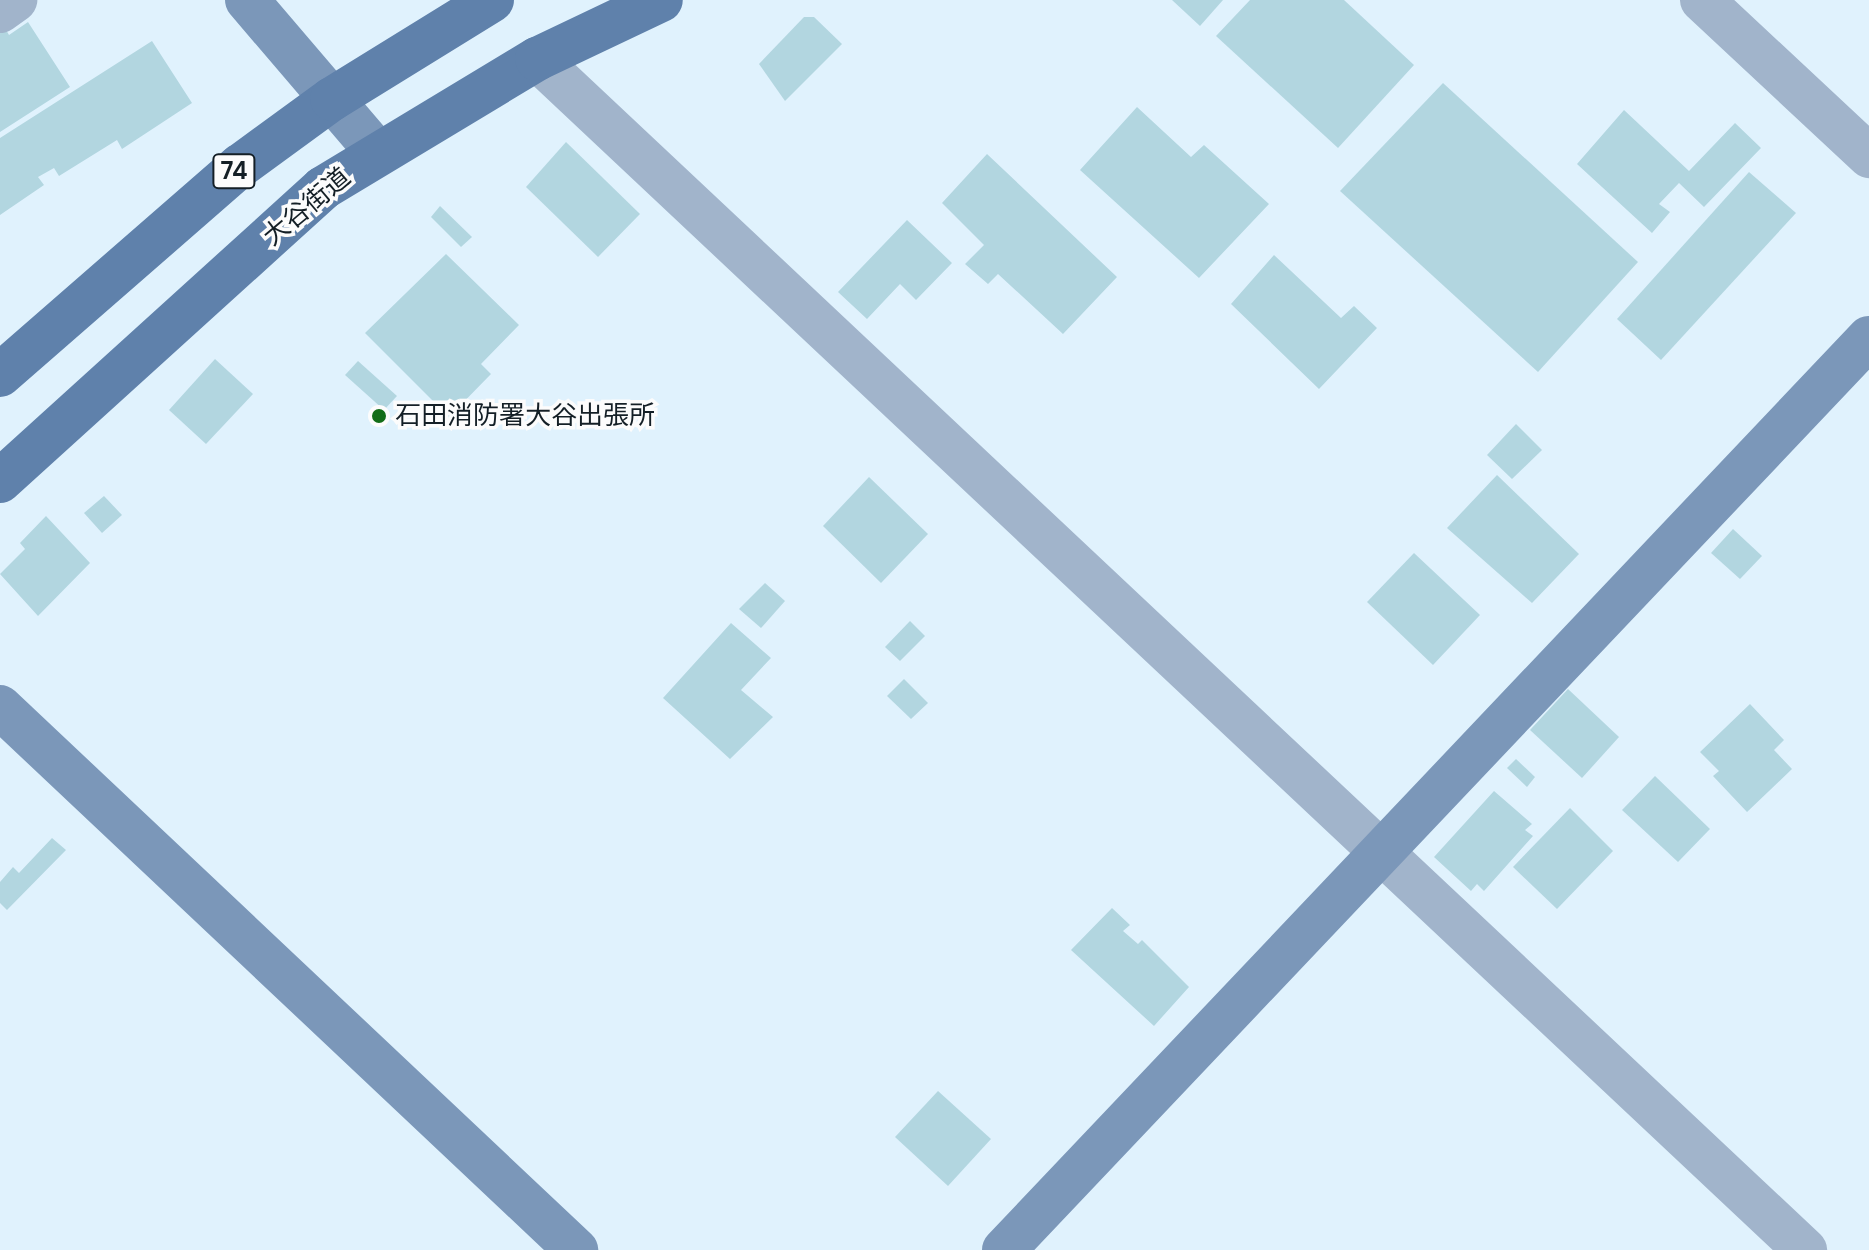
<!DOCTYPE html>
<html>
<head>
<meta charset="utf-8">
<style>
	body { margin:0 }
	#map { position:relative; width:1869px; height:1250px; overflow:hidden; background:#e0f2fd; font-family:"DM Sans","Noto Sans JP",sans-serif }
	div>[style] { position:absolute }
	.building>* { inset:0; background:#b2d6e0 }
	.street>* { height:44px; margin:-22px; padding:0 22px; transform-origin:22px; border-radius:22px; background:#a1b4cb }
	.secondary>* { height:44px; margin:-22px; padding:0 22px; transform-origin:22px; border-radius:22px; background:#7b97b9 }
	.primary>* { height:44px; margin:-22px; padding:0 22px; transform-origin:22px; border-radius:22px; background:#5f81ab }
	.dots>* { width:22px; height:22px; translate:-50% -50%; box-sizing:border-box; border:4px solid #fcfcfc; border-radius:50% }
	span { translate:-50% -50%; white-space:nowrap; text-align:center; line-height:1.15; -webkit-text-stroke:7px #fcfcfc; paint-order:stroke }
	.shield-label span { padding:2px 6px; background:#fcfcfc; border:2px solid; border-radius:6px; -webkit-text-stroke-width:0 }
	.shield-label { font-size:24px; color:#141f26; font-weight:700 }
	.street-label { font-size:26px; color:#141f26 }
	.poi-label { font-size:26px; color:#141f26 }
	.left { translate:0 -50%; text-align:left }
</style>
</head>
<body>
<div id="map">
	<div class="building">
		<i style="clip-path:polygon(1172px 0,1223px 0,1200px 26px)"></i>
		<i style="clip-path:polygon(1250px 0,1344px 0,1414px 65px,1338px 148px,1216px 36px)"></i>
		<i style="clip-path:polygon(804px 17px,814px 17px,842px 44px,785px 101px,759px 64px)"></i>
		<i style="clip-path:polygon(28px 22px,70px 87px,0 132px,0 31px,5px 28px,9px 35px)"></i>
		<i style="clip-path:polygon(152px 41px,192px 103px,122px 149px,117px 140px,59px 176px,54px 168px,38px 177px,44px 185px,0 215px,0 138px)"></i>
		<i style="clip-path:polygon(1443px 83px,1638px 262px,1538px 372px,1340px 191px)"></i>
		<i style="clip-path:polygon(1137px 107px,1191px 157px,1204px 145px,1269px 204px,1199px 278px,1080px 170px)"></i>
		<i style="clip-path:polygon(1624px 110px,1689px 171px,1735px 123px,1761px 148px,1704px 207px,1679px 183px,1659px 204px,1670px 212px,1652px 233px,1577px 164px)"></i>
		<i style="clip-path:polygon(566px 142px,640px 214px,598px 257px,526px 187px)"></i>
		<i style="clip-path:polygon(987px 154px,1117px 277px,1063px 334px,998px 274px,988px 284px,965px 264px,984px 245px,942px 203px)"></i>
		<i style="clip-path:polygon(1749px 172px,1796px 213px,1661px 360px,1617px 319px)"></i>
		<i style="clip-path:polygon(440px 206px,472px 237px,461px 247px,431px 217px)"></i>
		<i style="clip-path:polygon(907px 220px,952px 263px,916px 300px,900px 284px,867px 319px,838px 292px)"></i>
		<i style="clip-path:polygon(446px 254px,519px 325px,481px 364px,491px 374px,449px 417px,365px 333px)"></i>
		<i style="clip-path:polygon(1274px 255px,1341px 318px,1354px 306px,1377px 328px,1319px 389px,1231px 304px)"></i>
		<i style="clip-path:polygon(215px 359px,253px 394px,206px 444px,169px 410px)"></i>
		<i style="clip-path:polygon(358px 361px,397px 396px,384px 410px,345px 375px)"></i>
		<i style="clip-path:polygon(1516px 424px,1542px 450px,1512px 479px,1487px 455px)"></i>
		<i style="clip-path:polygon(1497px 475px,1579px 554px,1532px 603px,1447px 528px)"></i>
		<i style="clip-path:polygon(869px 477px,928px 534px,881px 583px,823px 526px)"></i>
		<i style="clip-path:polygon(104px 496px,122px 515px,102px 533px,84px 513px)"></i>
		<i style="clip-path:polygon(46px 516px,90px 563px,38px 616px,0 574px,25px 549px,20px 543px)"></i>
		<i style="clip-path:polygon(1733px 529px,1762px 556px,1740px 579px,1711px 553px)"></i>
		<i style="clip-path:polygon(1414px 553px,1480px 615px,1433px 665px,1367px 602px)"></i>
		<i style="clip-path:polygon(765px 583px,785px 601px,761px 628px,739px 609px)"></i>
		<i style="clip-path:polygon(910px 621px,925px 636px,900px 661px,885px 647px)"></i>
		<i style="clip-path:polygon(731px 623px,771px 658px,741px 690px,773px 717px,730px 759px,663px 698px)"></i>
		<i style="clip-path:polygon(904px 679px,928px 703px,911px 719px,887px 696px)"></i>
		<i style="clip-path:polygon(1568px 689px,1619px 737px,1582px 778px,1530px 730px)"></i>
		<i style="clip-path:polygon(1750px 704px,1784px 740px,1774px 750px,1792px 769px,1747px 812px,1713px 776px,1719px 771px,1700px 752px)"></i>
		<i style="clip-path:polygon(1516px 759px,1535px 777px,1527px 787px,1507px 768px)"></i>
		<i style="clip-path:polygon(1655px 776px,1710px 829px,1678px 862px,1622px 810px)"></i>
		<i style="clip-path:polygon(1494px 791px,1532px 824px,1525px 830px,1533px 836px,1484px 891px,1477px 884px,1471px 891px,1434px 857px)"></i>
		<i style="clip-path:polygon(1570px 808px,1613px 851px,1557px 909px,1513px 867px)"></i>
		<i style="clip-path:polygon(52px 838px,66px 850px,7px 910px,0 903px,0 882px,13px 867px,19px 873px)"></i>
		<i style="clip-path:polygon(1112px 908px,1130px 925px,1123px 931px,1138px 944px,1142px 940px,1189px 987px,1154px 1026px,1071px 950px)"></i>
		<i style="clip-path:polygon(938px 1091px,991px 1139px,948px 1186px,895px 1137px)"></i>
	</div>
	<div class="street">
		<i style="left:1702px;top:0;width:229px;rotate:43deg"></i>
		<i style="left:0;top:11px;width:19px;rotate:-36deg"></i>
		<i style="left:537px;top:59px;width:1740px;rotate:43.21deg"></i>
	</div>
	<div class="secondary">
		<i style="left:247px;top:0;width:200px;rotate:49.5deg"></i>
		<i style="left:0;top:707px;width:792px;rotate:43.31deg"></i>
		<i style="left:1004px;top:1250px;width:1257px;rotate:-46.52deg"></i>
	</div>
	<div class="primary">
		<i style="left:0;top:375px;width:318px;rotate:-41.1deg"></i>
		<i style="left:240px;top:166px;width:114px;rotate:-36.1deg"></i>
		<i style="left:332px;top:99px;width:188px;rotate:-31.7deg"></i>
		<i style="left:0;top:481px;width:436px;rotate:-42.2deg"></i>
		<i style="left:323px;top:188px;width:250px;rotate:-31.1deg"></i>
		<i style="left:537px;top:59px;width:137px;rotate:-25.4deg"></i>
	</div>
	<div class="dots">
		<i style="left:379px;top:416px;background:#136d18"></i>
	</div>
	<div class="shield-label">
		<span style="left:234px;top:171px">74</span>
	</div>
	<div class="street-label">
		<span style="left:307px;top:207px;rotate:-40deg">大谷街道</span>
	</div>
	<div class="poi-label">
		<span class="left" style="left:395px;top:416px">石田消防署大谷出張所</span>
	</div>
</div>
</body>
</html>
